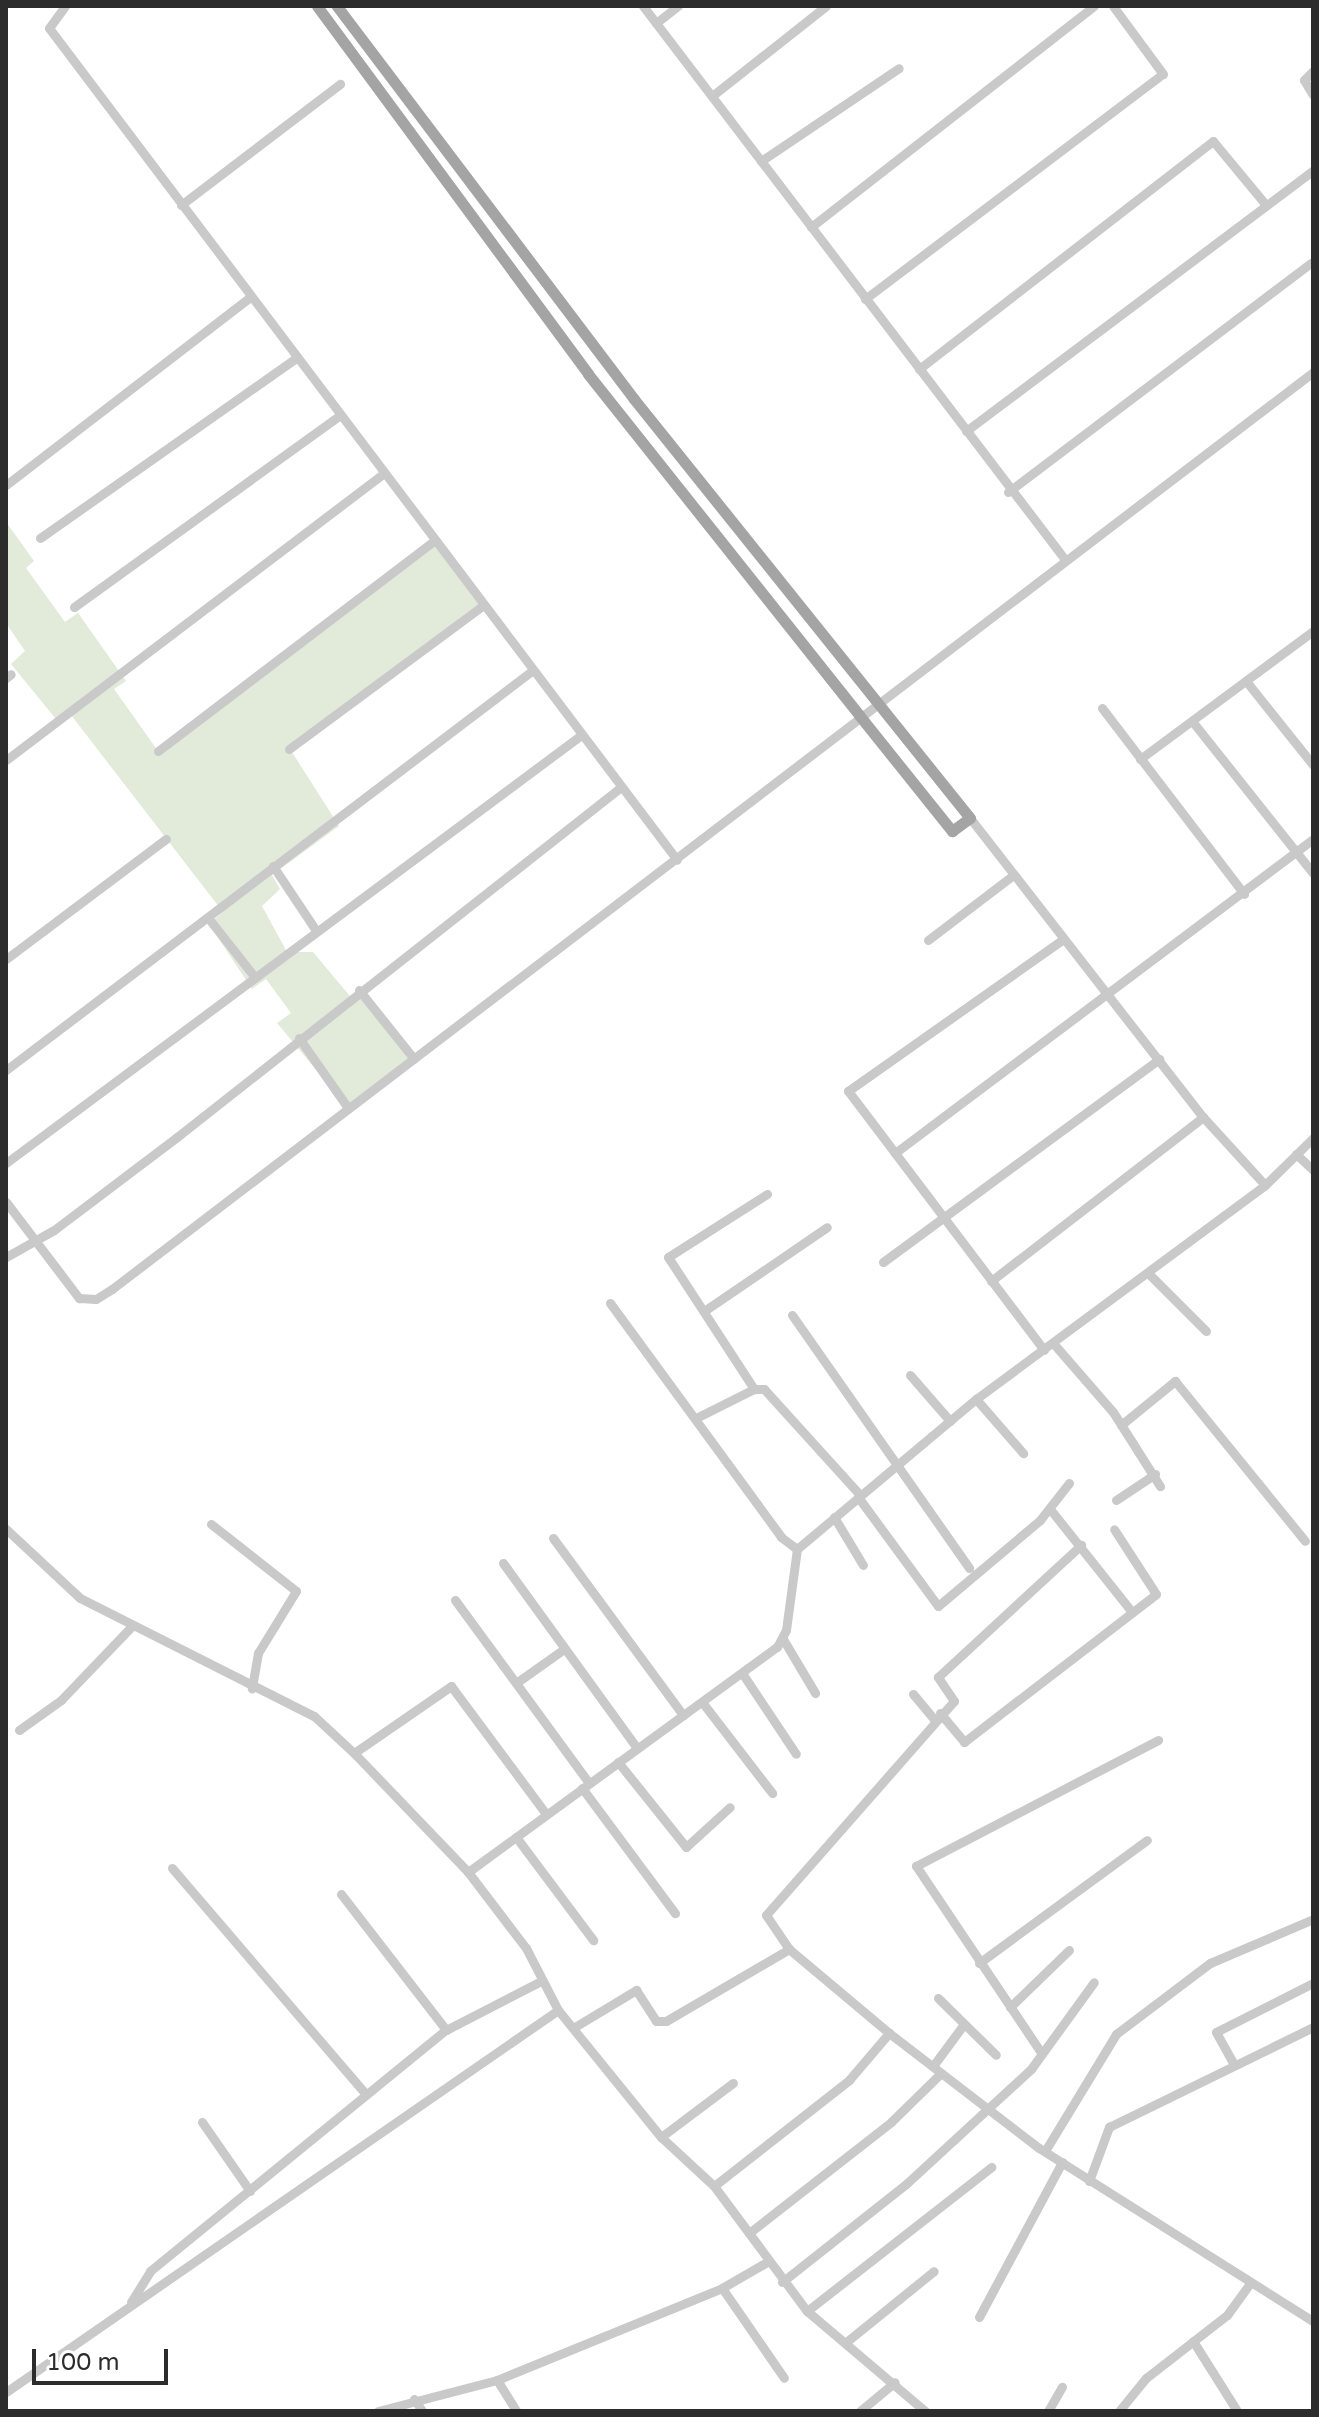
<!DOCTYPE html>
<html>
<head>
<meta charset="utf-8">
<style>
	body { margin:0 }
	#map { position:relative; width:1319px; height:2417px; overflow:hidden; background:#fff; font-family:"Varela Round",sans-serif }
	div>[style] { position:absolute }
	.green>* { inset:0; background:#e2ead9 }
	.minor>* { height:9px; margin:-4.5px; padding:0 4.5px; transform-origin:4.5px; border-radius:4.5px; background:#c9c9c9 }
	.major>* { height:11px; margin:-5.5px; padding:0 5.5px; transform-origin:5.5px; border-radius:5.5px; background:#a4a4a4 }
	span { translate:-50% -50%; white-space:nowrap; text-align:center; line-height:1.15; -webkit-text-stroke:8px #fff; paint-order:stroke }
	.frame { position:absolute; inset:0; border:8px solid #2c2c2c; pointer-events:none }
	.scale { position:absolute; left:32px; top:2349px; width:136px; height:36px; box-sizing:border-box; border:4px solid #2c2c2c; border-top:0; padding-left:10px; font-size:24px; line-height:28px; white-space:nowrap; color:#2c2c2c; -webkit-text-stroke:6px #fff; paint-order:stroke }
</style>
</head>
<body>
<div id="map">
	<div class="green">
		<i style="clip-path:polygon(6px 522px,34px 561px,26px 568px,65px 622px,78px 613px,126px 681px,114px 689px,158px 751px,434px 541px,482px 606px,290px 749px,339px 826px,272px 875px,280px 889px,262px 906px,287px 952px,313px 952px,354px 1001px,365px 993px,414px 1059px,348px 1108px,277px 1023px,291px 1013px,266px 979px,252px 989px,209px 924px,223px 912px,71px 715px,60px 724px,11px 664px,25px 651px,6px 623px)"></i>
	</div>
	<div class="minor">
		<i style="left:65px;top:6px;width:27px;rotate:126deg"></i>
		<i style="left:49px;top:28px;width:1042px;rotate:52.95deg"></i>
		<i style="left:643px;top:6px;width:693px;rotate:52.68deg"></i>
		<i style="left:656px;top:23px;width:28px;rotate:-38deg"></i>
		<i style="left:1313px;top:71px;width:13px;rotate:135deg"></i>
		<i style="left:1304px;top:80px;width:17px;rotate:59deg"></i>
		<i style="left:712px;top:96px;width:145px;rotate:-38.3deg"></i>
		<i style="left:761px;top:161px;width:166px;rotate:-34deg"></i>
		<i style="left:181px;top:205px;width:200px;rotate:-37.3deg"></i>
		<i style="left:811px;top:227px;width:359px;rotate:-38deg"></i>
		<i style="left:865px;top:299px;width:373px;rotate:-37.1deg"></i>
		<i style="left:1163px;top:74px;width:84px;rotate:-126.3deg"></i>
		<i style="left:919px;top:369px;width:372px;rotate:-37.8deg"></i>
		<i style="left:1213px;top:141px;width:83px;rotate:50.4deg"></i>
		<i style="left:966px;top:431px;width:434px;rotate:-36.9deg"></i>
		<i style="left:6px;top:485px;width:308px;rotate:-37.6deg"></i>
		<i style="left:1008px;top:492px;width:380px;rotate:-37.1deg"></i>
		<i style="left:40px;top:538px;width:313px;rotate:-35.1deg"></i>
		<i style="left:74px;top:607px;width:328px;rotate:-35.8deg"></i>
		<i style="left:6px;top:678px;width:6px;rotate:-39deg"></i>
		<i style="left:1246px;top:681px;width:107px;rotate:51.4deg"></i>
		<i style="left:1102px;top:708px;width:234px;rotate:52.6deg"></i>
		<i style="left:1192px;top:721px;width:194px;rotate:51.5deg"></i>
		<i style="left:289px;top:749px;width:240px;rotate:-36.5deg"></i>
		<i style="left:158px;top:751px;width:347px;rotate:-37.3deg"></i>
		<i style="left:1140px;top:759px;width:215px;rotate:-36.5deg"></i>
		<i style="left:6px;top:760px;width:471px;rotate:-37.2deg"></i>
		<i style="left:970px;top:818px;width:379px;rotate:52.1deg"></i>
		<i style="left:1203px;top:1117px;width:92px;rotate:47.6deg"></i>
		<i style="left:273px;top:866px;width:76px;rotate:56.3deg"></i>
		<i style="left:209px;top:919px;width:71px;rotate:51.8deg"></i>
		<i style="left:928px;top:940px;width:106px;rotate:-37.3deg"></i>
		<i style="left:6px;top:959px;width:200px;rotate:-36.9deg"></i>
		<i style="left:359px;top:990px;width:88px;rotate:51.4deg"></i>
		<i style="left:299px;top:1038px;width:85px;rotate:55deg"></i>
		<i style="left:6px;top:1070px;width:657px;rotate:-37.2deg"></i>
		<i style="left:895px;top:1153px;width:523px;rotate:-36.91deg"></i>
		<i style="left:1296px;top:1154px;width:23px;rotate:43deg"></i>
		<i style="left:6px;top:1163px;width:715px;rotate:-36.65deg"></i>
		<i style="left:767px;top:1194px;width:117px;rotate:147.5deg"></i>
		<i style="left:668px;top:1257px;width:158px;rotate:56.9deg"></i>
		<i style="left:754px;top:1389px;width:10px"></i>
		<i style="left:764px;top:1389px;width:143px;rotate:47.8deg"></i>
		<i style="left:6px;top:1202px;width:121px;rotate:52.8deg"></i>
		<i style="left:79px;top:1298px;width:17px;rotate:3deg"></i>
		<i style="left:96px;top:1299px;width:19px;rotate:-32deg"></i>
		<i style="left:112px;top:1289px;width:1511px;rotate:-37.36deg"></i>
		<i style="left:6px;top:1257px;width:55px;rotate:-29.4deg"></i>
		<i style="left:54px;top:1230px;width:154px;rotate:-37.1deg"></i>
		<i style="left:177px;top:1137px;width:565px;rotate:-38.25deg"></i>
		<i style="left:883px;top:1262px;width:343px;rotate:-36.3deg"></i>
		<i style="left:1148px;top:1273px;width:82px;rotate:45deg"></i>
		<i style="left:991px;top:1281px;width:268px;rotate:-37.7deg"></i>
		<i style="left:610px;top:1303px;width:290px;rotate:53.8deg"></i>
		<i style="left:781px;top:1537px;width:20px;rotate:37deg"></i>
		<i style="left:707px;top:1309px;width:145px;rotate:-34.3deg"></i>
		<i style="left:792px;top:1315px;width:309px;rotate:55deg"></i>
		<i style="left:1053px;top:1343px;width:91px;rotate:49deg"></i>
		<i style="left:1113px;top:1412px;width:88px;rotate:57.6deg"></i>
		<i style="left:1044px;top:1350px;width:325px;rotate:-127.1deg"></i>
		<i style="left:848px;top:1091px;width:261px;rotate:-35.2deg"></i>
		<i style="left:910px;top:1375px;width:61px;rotate:49deg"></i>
		<i style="left:976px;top:1399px;width:72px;rotate:49deg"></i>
		<i style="left:698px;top:1417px;width:63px;rotate:-26.6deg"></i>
		<i style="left:1121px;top:1425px;width:70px;rotate:-39.2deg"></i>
		<i style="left:1175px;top:1381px;width:206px;rotate:50.9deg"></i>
		<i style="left:858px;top:1497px;width:135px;rotate:53.7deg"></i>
		<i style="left:938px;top:1606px;width:133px;rotate:-40.1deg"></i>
		<i style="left:1040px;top:1520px;width:47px;rotate:-51.9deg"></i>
		<i style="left:1116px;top:1500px;width:47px;rotate:-33.7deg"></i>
		<i style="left:1050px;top:1509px;width:132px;rotate:51.5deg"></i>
		<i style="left:834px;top:1517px;width:56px;rotate:58.9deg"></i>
		<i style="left:211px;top:1524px;width:108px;rotate:38.2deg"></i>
		<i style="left:296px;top:1591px;width:73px;rotate:121.5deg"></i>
		<i style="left:258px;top:1653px;width:36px;rotate:100deg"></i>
		<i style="left:6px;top:1529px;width:101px;rotate:43deg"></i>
		<i style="left:80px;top:1598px;width:262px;rotate:26.8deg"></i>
		<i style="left:314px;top:1716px;width:54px;rotate:42.8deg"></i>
		<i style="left:354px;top:1753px;width:165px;rotate:46.2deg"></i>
		<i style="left:468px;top:1872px;width:96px;rotate:52.7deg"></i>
		<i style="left:526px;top:1948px;width:70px;rotate:62.7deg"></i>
		<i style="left:558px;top:2010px;width:164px;rotate:51deg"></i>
		<i style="left:661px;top:2137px;width:72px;rotate:42.8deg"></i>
		<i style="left:714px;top:2186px;width:156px;rotate:53.4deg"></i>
		<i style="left:807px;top:2311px;width:155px;rotate:40.3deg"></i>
		<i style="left:553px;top:1538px;width:220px;rotate:53.7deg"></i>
		<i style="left:503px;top:1563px;width:228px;rotate:54.1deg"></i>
		<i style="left:455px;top:1600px;width:227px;rotate:53.8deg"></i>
		<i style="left:783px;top:1639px;width:63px;rotate:59.3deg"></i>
		<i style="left:742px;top:1673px;width:97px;rotate:56.3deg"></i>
		<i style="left:516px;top:1683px;width:59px;rotate:-35.3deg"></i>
		<i style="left:913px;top:1694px;width:33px;rotate:50deg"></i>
		<i style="left:702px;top:1702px;width:115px;rotate:52.4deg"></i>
		<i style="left:940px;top:1713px;width:38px;rotate:50deg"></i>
		<i style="left:964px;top:1742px;width:242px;rotate:-37.6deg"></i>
		<i style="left:1156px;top:1594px;width:77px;rotate:-122.9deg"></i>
		<i style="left:19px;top:1730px;width:52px;rotate:-35.5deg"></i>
		<i style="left:61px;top:1700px;width:103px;rotate:-46.2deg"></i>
		<i style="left:354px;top:1753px;width:118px;rotate:-34.6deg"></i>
		<i style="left:451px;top:1686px;width:159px;rotate:53.4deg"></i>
		<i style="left:618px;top:1762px;width:109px;rotate:51.3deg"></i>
		<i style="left:686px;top:1847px;width:59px;rotate:-42.3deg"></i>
		<i style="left:582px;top:1788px;width:156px;rotate:53.4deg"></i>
		<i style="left:516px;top:1837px;width:129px;rotate:53.2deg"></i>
		<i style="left:172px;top:1868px;width:298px;rotate:49.4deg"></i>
		<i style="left:468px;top:1872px;width:382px;rotate:-36.1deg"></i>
		<i style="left:777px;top:1647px;width:19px;rotate:-62deg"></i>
		<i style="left:786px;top:1630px;width:82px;rotate:-82.3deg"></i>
		<i style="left:797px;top:1549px;width:234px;rotate:-40deg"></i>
		<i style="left:976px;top:1399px;width:360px;rotate:-36.5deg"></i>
		<i style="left:1265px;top:1185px;width:67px;rotate:-44.4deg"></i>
		<i style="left:341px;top:1894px;width:172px;rotate:52.3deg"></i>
		<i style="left:979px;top:1963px;width:208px;rotate:-36.2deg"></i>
		<i style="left:938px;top:1998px;width:81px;rotate:44.5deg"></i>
		<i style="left:1010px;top:2007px;width:82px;rotate:-44deg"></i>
		<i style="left:573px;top:2028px;width:74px;rotate:-31.1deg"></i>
		<i style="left:636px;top:1990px;width:37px;rotate:57deg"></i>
		<i style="left:656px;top:2021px;width:10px"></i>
		<i style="left:666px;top:2021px;width:143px;rotate:-30.3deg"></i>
		<i style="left:889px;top:2033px;width:131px;rotate:-140deg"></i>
		<i style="left:789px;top:1949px;width:41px;rotate:-124.1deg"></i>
		<i style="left:766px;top:1915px;width:285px;rotate:-48.7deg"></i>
		<i style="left:954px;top:1701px;width:29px;rotate:-124deg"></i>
		<i style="left:938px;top:1677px;width:195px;rotate:-42.7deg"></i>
		<i style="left:1040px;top:2051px;width:223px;rotate:-123.8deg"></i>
		<i style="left:916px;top:1866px;width:273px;rotate:-27.5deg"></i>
		<i style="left:1232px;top:2061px;width:33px;rotate:-119deg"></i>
		<i style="left:1216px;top:2032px;width:109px;rotate:-26.8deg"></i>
		<i style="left:933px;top:2066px;width:52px;rotate:-53.6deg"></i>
		<i style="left:202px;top:2122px;width:84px;rotate:55.2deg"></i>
		<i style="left:661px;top:2137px;width:90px;rotate:-36.9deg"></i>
		<i style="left:1045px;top:2151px;width:137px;rotate:-58.7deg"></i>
		<i style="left:1116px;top:2034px;width:118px;rotate:-37.1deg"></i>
		<i style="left:1210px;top:1963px;width:112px;rotate:-23.1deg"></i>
		<i style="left:1089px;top:2181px;width:58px;rotate:-69.7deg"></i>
		<i style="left:1109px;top:2127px;width:227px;rotate:-26.1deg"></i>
		<i style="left:714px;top:2186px;width:172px;rotate:-38.1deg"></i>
		<i style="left:849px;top:2080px;width:62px;rotate:-49.6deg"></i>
		<i style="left:889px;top:2033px;width:189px;rotate:37.5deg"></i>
		<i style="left:1039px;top:2148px;width:324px;rotate:32.3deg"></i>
		<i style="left:749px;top:2233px;width:180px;rotate:-38deg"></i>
		<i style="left:891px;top:2122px;width:70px;rotate:-44.4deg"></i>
		<i style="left:782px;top:2282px;width:158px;rotate:-38.3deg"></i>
		<i style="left:906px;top:2184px;width:170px;rotate:-42.6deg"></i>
		<i style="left:1031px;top:2069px;width:107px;rotate:-54.1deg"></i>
		<i style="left:722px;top:2288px;width:109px;rotate:55.4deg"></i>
		<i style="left:131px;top:2302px;width:36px;rotate:-58deg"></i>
		<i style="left:150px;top:2271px;width:382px;rotate:-39.2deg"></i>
		<i style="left:446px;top:2030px;width:107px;rotate:-27.3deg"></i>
		<i style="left:807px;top:2311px;width:234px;rotate:-38deg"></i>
		<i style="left:979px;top:2317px;width:176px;rotate:-61.8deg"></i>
		<i style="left:1193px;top:2341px;width:83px;rotate:57.8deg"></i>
		<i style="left:845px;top:2343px;width:114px;rotate:-39deg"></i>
		<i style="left:497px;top:2380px;width:36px;rotate:58deg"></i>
		<i style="left:6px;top:2392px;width:671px;rotate:-34.68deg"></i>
		<i style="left:414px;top:2399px;width:14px;rotate:56deg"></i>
		<i style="left:378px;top:2411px;width:123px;rotate:-14.6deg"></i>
		<i style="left:497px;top:2380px;width:243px;rotate:-22.2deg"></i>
		<i style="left:722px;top:2288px;width:52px;rotate:-30deg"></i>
		<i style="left:860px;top:2411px;width:45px;rotate:-39.6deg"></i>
		<i style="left:1048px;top:2411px;width:28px;rotate:-60deg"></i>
		<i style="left:1119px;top:2411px;width:43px;rotate:-50.7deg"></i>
		<i style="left:1146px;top:2378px;width:103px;rotate:-37.9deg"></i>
		<i style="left:1227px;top:2315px;width:36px;rotate:-54deg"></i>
	</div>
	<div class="major">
		<i style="left:317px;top:6px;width:457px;rotate:53.6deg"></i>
		<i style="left:588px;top:374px;width:436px;rotate:51.5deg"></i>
		<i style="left:859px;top:715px;width:149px;rotate:51.3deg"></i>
		<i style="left:952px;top:831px;width:22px;rotate:-36deg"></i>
		<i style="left:970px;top:818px;width:537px;rotate:-128.73deg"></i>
		<i style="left:634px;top:399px;width:493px;rotate:-127.1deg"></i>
	</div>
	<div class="frame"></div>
	<div class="scale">100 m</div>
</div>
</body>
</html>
